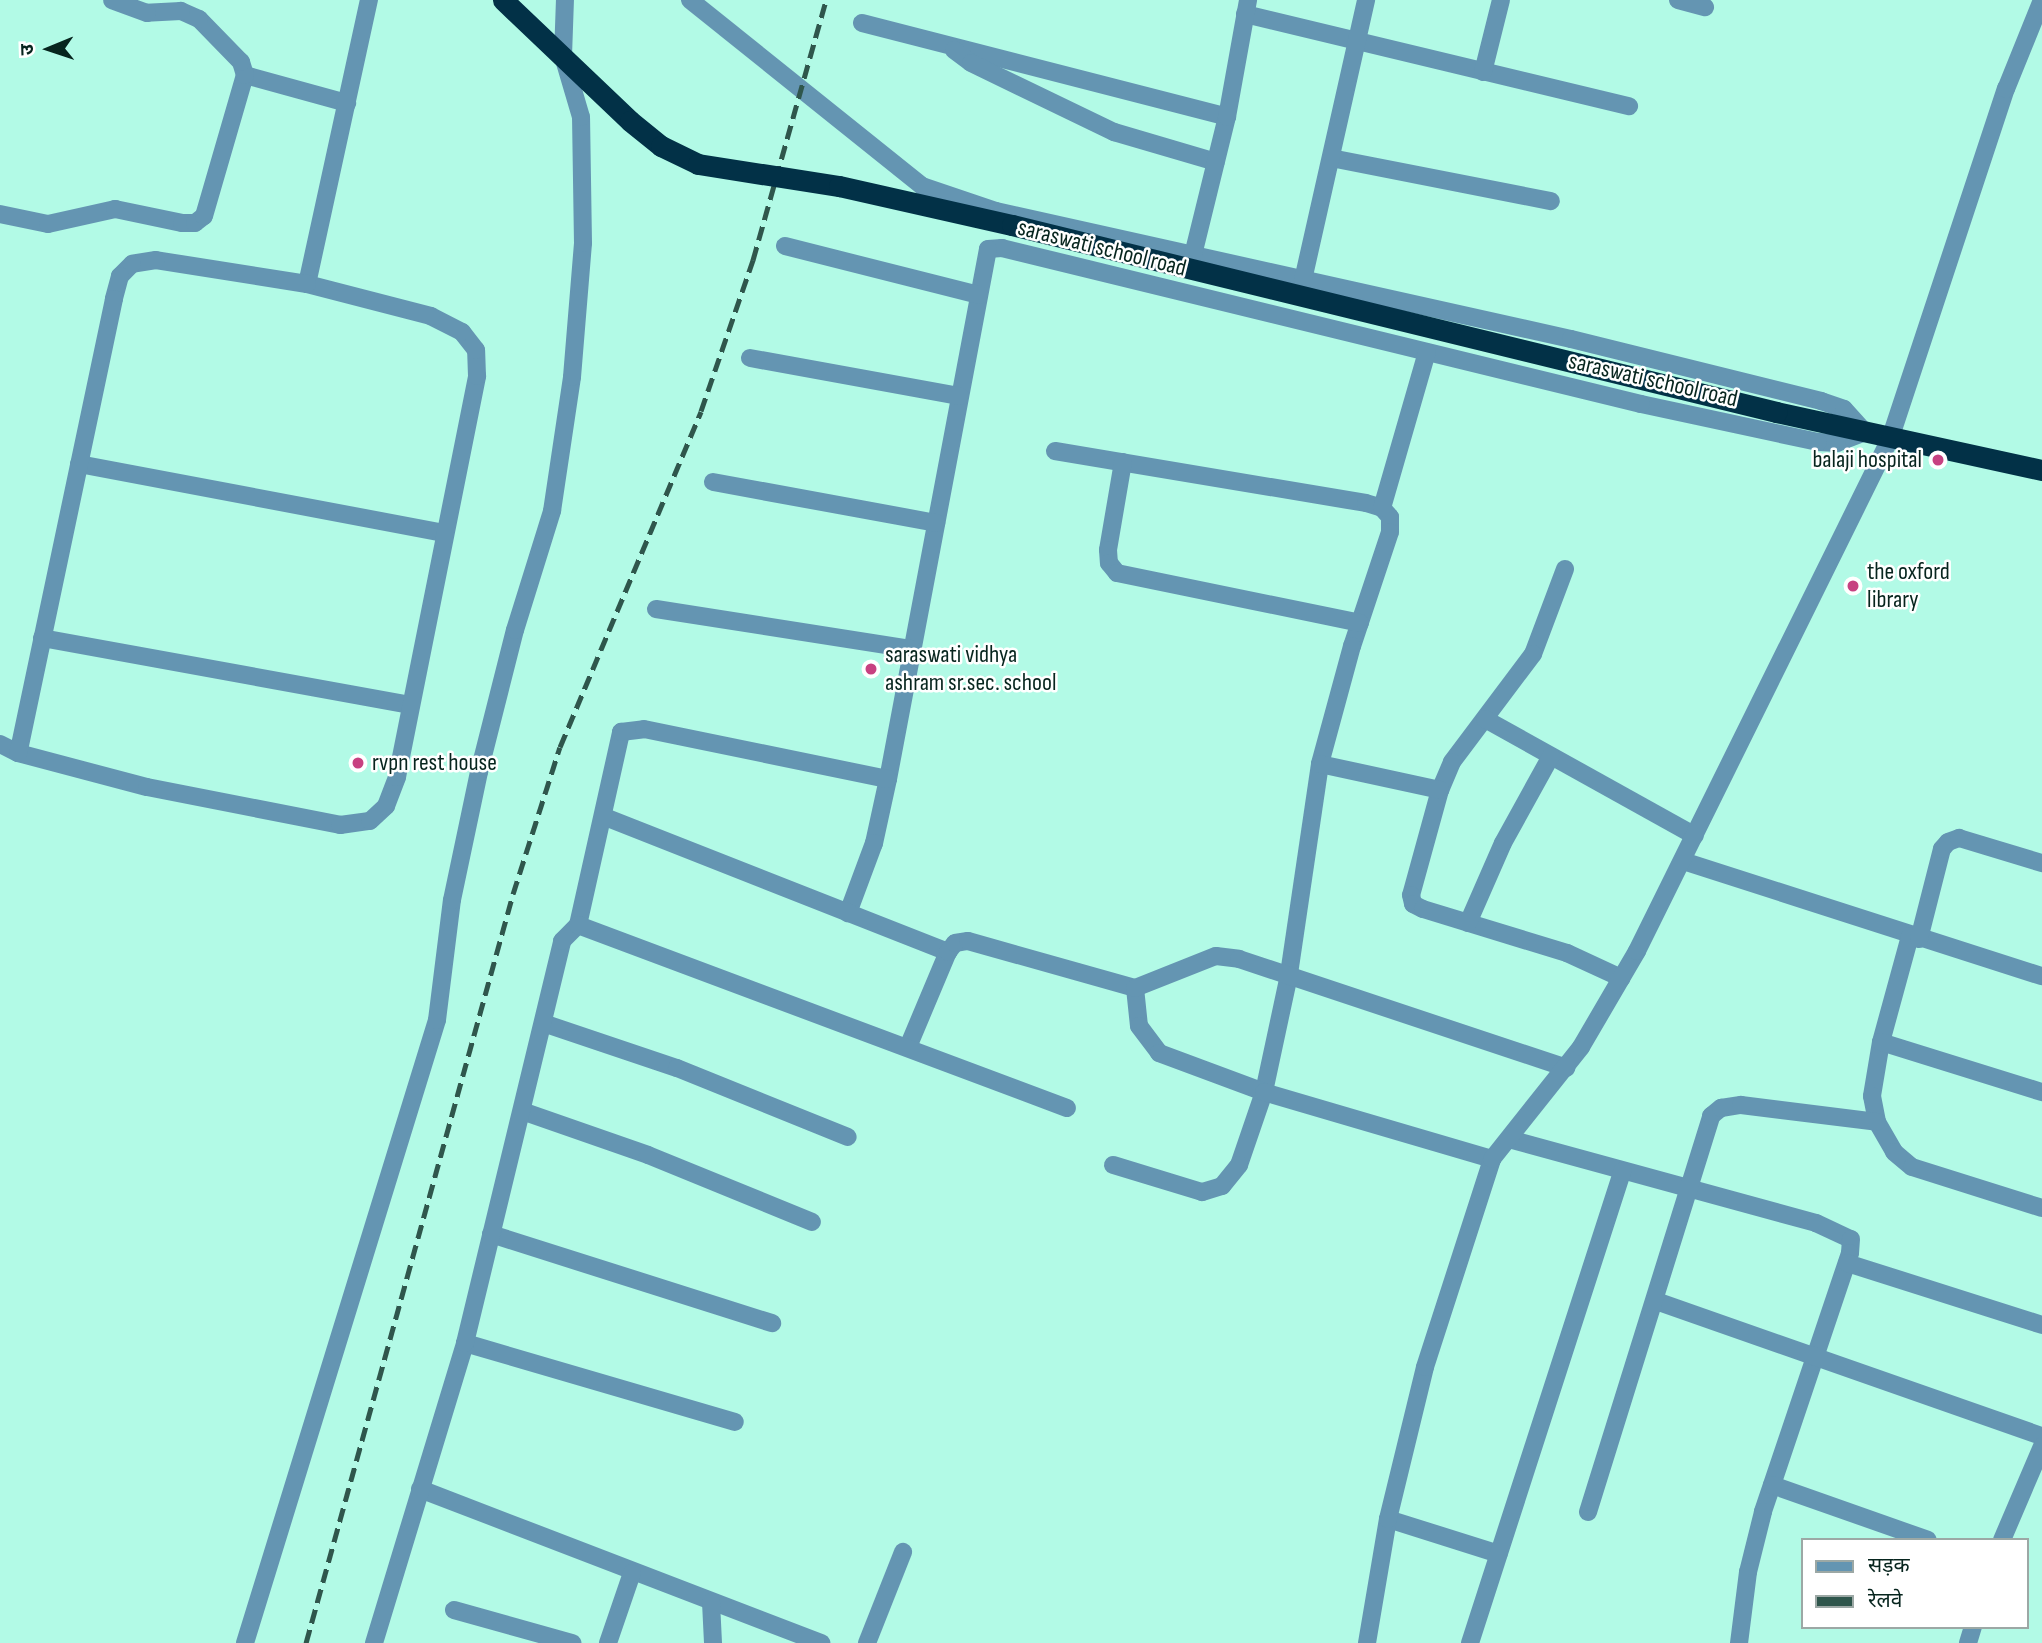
<!DOCTYPE html>
<html>
<head>
<meta charset="utf-8">
<style>
	body { margin:0 }
	#map { position:relative; width:2042px; height:1643px; overflow:hidden; background:#b2fae6; font-family:"Sofia Sans Condensed","Noto Sans Devanagari",sans-serif }
	div>[style] { position:absolute }
	.street>* { height:18px; margin:-9px; padding:0 9px; transform-origin:9px; border-radius:9px; background:#6495b2 }
	.highway>* { height:21px; margin:-10.5px; padding:0 10.5px; transform-origin:10.5px; border-radius:10.5px; background:#023147 }
	.rail>* { height:5px; margin-top:-2.5px; transform-origin:0; background:repeating-linear-gradient(90deg,#2f564c 0 14px,transparent 0 21px) }
	.highway-bridge>* { height:21px; margin:-10.5px; padding:0 10.5px; transform-origin:10.5px; border-radius:10.5px; background:#023147 }
	.dots>* { width:19px; height:19px; translate:-50% -50%; box-sizing:border-box; border:4px solid #fff; border-radius:50% }
	span { translate:-50% -50%; white-space:nowrap; text-align:center; line-height:1.15; -webkit-text-stroke:5px #fff; paint-order:stroke }
	.street-label { font-size:24px; color:#07251e }
	.poi-label { font-size:24px; color:#07251e }
	.right { translate:-100% -50%; text-align:right }
	.left { translate:0 -50%; text-align:left }
	.legend { position:absolute; left:1801px; top:1538px; width:228px; height:91px; box-sizing:border-box; background:#fff; border:2px solid #9ca8a5; margin:0; padding:9px 12px; list-style:none; font-size:21px; color:#07251e }
	.legend li { display:flex; align-items:center; gap:14px; height:35px }
	.legend b { width:35px; border:2px solid #9ca8a5 }
	.north { position:absolute; left:14px; top:14px; width:70px; height:70px; -webkit-text-stroke:5px #fff; paint-order:stroke; rotate:268deg; font-size:19px; font-weight:700; line-height:28px; text-align:center; color:#07251e }
	.north::after { content:''; display:block; margin:auto; width:24px; height:32px; background:#07251e; clip-path:polygon(50% 0,100% 100%,50% 72%,0 100%) }
</style>
</head>
<body>
<div id="map">
	<div class="street">
		<i style="left:690px;top:0;width:297px;rotate:38.7deg"></i>
		<i style="left:922px;top:186px;width:78px;rotate:18.7deg"></i>
		<i style="left:996px;top:211px;width:589px;rotate:12.55deg"></i>
		<i style="left:1571px;top:339px;width:258px;rotate:13.9deg"></i>
		<i style="left:1821px;top:401px;width:24px;rotate:19deg"></i>
		<i style="left:1844px;top:409px;width:31px;rotate:48deg"></i>
		<i style="left:1865px;top:432px;width:30px;rotate:159deg"></i>
		<i style="left:1837px;top:443px;width:19px;rotate:-177deg"></i>
		<i style="left:1818px;top:442px;width:181px;rotate:-167.9deg"></i>
		<i style="left:1641px;top:404px;width:658px;rotate:-166.28deg"></i>
		<i style="left:1002px;top:248px;width:14px;rotate:176deg"></i>
		<i style="left:988px;top:249px;width:539px;rotate:100.68deg"></i>
		<i style="left:888px;top:779px;width:66px;rotate:102.3deg"></i>
		<i style="left:874px;top:843px;width:75px;rotate:110.4deg"></i>
		<i style="left:1678px;top:0;width:28px;rotate:15deg"></i>
		<i style="left:1245px;top:14px;width:395px;rotate:13.5deg"></i>
		<i style="left:862px;top:23px;width:377px;rotate:14.4deg"></i>
		<i style="left:954px;top:50px;width:21px;rotate:37deg"></i>
		<i style="left:971px;top:63px;width:159px;rotate:25.8deg"></i>
		<i style="left:1114px;top:132px;width:106px;rotate:16.4deg"></i>
		<i style="left:1483px;top:72px;width:74px;rotate:-76deg"></i>
		<i style="left:245px;top:75px;width:106px;rotate:15.4deg"></i>
		<i style="left:1331px;top:158px;width:224px;rotate:11.1deg"></i>
		<i style="left:0;top:214px;width:49px;rotate:11.8deg"></i>
		<i style="left:48px;top:224px;width:69px;rotate:-12.6deg"></i>
		<i style="left:115px;top:209px;width:68px;rotate:11.8deg"></i>
		<i style="left:182px;top:223px;width:13px"></i>
		<i style="left:195px;top:223px;width:11px;rotate:-38deg"></i>
		<i style="left:204px;top:216px;width:147px;rotate:-73.8deg"></i>
		<i style="left:245px;top:75px;width:14px;rotate:-107deg"></i>
		<i style="left:241px;top:62px;width:60px;rotate:-134.3deg"></i>
		<i style="left:199px;top:19px;width:20px;rotate:-156deg"></i>
		<i style="left:181px;top:11px;width:34px;rotate:177deg"></i>
		<i style="left:147px;top:13px;width:37px;rotate:-160deg"></i>
		<i style="left:785px;top:246px;width:200px;rotate:14.2deg"></i>
		<i style="left:1193px;top:255px;width:142px;rotate:-76.2deg"></i>
		<i style="left:1227px;top:117px;width:119px;rotate:-79.8deg"></i>
		<i style="left:1303px;top:280px;width:287px;rotate:-77.3deg"></i>
		<i style="left:307px;top:284px;width:291px;rotate:-77.7deg"></i>
		<i style="left:750px;top:358px;width:213px;rotate:10.3deg"></i>
		<i style="left:1055px;top:451px;width:315px;rotate:9.5deg"></i>
		<i style="left:1366px;top:503px;width:17px;rotate:17deg"></i>
		<i style="left:1382px;top:508px;width:12px;rotate:48deg"></i>
		<i style="left:1390px;top:517px;width:15px;rotate:90deg"></i>
		<i style="left:1390px;top:532px;width:120px;rotate:108.4deg"></i>
		<i style="left:1352px;top:646px;width:122px;rotate:105.2deg"></i>
		<i style="left:1320px;top:764px;width:213px;rotate:98.4deg"></i>
		<i style="left:1289px;top:975px;width:120px;rotate:102.1deg"></i>
		<i style="left:1264px;top:1092px;width:77px;rotate:108.9deg"></i>
		<i style="left:1239px;top:1165px;width:27px;rotate:129deg"></i>
		<i style="left:1222px;top:1186px;width:21px;rotate:163deg"></i>
		<i style="left:1202px;top:1192px;width:93px;rotate:-163.1deg"></i>
		<i style="left:1123px;top:462px;width:89px;rotate:99.7deg"></i>
		<i style="left:1108px;top:550px;width:13px;rotate:86deg"></i>
		<i style="left:1109px;top:563px;width:13px;rotate:51deg"></i>
		<i style="left:1117px;top:573px;width:248px;rotate:11.6deg"></i>
		<i style="left:79px;top:464px;width:372px;rotate:10.7deg"></i>
		<i style="left:713px;top:482px;width:227px;rotate:10.4deg"></i>
		<i style="left:1382px;top:508px;width:162px;rotate:-73.9deg"></i>
		<i style="left:1565px;top:569px;width:91px;rotate:110.6deg"></i>
		<i style="left:1533px;top:654px;width:135px;rotate:126.9deg"></i>
		<i style="left:1452px;top:762px;width:30px;rotate:113deg"></i>
		<i style="left:1440px;top:790px;width:109px;rotate:105.4deg"></i>
		<i style="left:1411px;top:895px;width:9px;rotate:77deg"></i>
		<i style="left:1413px;top:904px;width:11px;rotate:27deg"></i>
		<i style="left:1423px;top:909px;width:151px;rotate:17deg"></i>
		<i style="left:1567px;top:953px;width:60px;rotate:24.8deg"></i>
		<i style="left:656px;top:609px;width:259px;rotate:8.9deg"></i>
		<i style="left:42px;top:638px;width:375px;rotate:10.3deg"></i>
		<i style="left:1485px;top:719px;width:240px;rotate:29.1deg"></i>
		<i style="left:0;top:744px;width:20px;rotate:27deg"></i>
		<i style="left:18px;top:753px;width:133px;rotate:14.8deg"></i>
		<i style="left:147px;top:787px;width:197px;rotate:11.1deg"></i>
		<i style="left:340px;top:825px;width:30px;rotate:-8deg"></i>
		<i style="left:370px;top:821px;width:22px;rotate:-43deg"></i>
		<i style="left:386px;top:806px;width:31px;rotate:-69deg"></i>
		<i style="left:397px;top:777px;width:409px;rotate:-78.7deg"></i>
		<i style="left:477px;top:376px;width:26px;rotate:-92deg"></i>
		<i style="left:476px;top:350px;width:23px;rotate:-128deg"></i>
		<i style="left:462px;top:332px;width:35px;rotate:-153deg"></i>
		<i style="left:431px;top:316px;width:128px;rotate:-165.5deg"></i>
		<i style="left:307px;top:284px;width:153px;rotate:-171deg"></i>
		<i style="left:156px;top:260px;width:24px;rotate:171deg"></i>
		<i style="left:132px;top:264px;width:17px;rotate:135deg"></i>
		<i style="left:120px;top:276px;width:24px;rotate:105deg"></i>
		<i style="left:114px;top:299px;width:464px;rotate:101.9deg"></i>
		<i style="left:1320px;top:764px;width:123px;rotate:12.2deg"></i>
		<i style="left:605px;top:817px;width:369px;rotate:21.5deg"></i>
		<i style="left:1683px;top:861px;width:377px;rotate:17.8deg"></i>
		<i style="left:1468px;top:923px;width:87px;rotate:-66.4deg"></i>
		<i style="left:1503px;top:843px;width:99px;rotate:-61.1deg"></i>
		<i style="left:578px;top:925px;width:198px;rotate:-77.4deg"></i>
		<i style="left:621px;top:732px;width:23px;rotate:-7deg"></i>
		<i style="left:644px;top:729px;width:249px;rotate:11.6deg"></i>
		<i style="left:1910px;top:936px;width:110px;rotate:105.3deg"></i>
		<i style="left:1881px;top:1042px;width:55px;rotate:99.5deg"></i>
		<i style="left:1872px;top:1096px;width:26px;rotate:79deg"></i>
		<i style="left:1877px;top:1122px;width:34px;rotate:60deg"></i>
		<i style="left:1894px;top:1152px;width:23px;rotate:40deg"></i>
		<i style="left:1912px;top:1167px;width:136px;rotate:17.5deg"></i>
		<i style="left:1919px;top:939px;width:93px;rotate:-75.7deg"></i>
		<i style="left:1942px;top:849px;width:9px;rotate:-49deg"></i>
		<i style="left:1948px;top:842px;width:12px;rotate:-20deg"></i>
		<i style="left:1959px;top:838px;width:87px;rotate:16.8deg"></i>
		<i style="left:1135px;top:988px;width:38px;rotate:84deg"></i>
		<i style="left:1139px;top:1026px;width:34px;rotate:53deg"></i>
		<i style="left:1159px;top:1053px;width:112px;rotate:20.4deg"></i>
		<i style="left:1264px;top:1092px;width:238px;rotate:16.4deg"></i>
		<i style="left:543px;top:1023px;width:141px;rotate:18.6deg"></i>
		<i style="left:677px;top:1068px;width:184px;rotate:22deg"></i>
		<i style="left:1881px;top:1042px;width:169px;rotate:17.3deg"></i>
		<i style="left:908px;top:1047px;width:103px;rotate:-67.2deg"></i>
		<i style="left:948px;top:952px;width:11px;rotate:-52deg"></i>
		<i style="left:955px;top:943px;width:13px;rotate:-9deg"></i>
		<i style="left:968px;top:941px;width:173px;rotate:15.7deg"></i>
		<i style="left:1135px;top:988px;width:87px;rotate:-21.6deg"></i>
		<i style="left:1216px;top:956px;width:23px;rotate:7deg"></i>
		<i style="left:1239px;top:959px;width:345px;rotate:18.4deg"></i>
		<i style="left:522px;top:1111px;width:133px;rotate:19.2deg"></i>
		<i style="left:648px;top:1155px;width:177px;rotate:22.2deg"></i>
		<i style="left:1509px;top:1139px;width:318px;rotate:15.3deg"></i>
		<i style="left:1816px;top:1223px;width:38px;rotate:25deg"></i>
		<i style="left:1851px;top:1239px;width:14px;rotate:94deg"></i>
		<i style="left:1850px;top:1253px;width:273px;rotate:108.6deg"></i>
		<i style="left:1763px;top:1512px;width:62px;rotate:104deg"></i>
		<i style="left:1748px;top:1572px;width:72px;rotate:97.2deg"></i>
		<i style="left:491px;top:1234px;width:295px;rotate:17.6deg"></i>
		<i style="left:1847px;top:1263px;width:205px;rotate:17.6deg"></i>
		<i style="left:1656px;top:1301px;width:409px;rotate:19.3deg"></i>
		<i style="left:465px;top:1343px;width:281px;rotate:16.3deg"></i>
		<i style="left:1772px;top:1485px;width:165px;rotate:19.4deg"></i>
		<i style="left:420px;top:1489px;width:430px;rotate:21deg"></i>
		<i style="left:1588px;top:1512px;width:415px;rotate:-72.7deg"></i>
		<i style="left:1711px;top:1116px;width:13px;rotate:-39deg"></i>
		<i style="left:1721px;top:1108px;width:20px;rotate:-9deg"></i>
		<i style="left:1741px;top:1105px;width:137px;rotate:7.1deg"></i>
		<i style="left:1388px;top:1519px;width:116px;rotate:17.5deg"></i>
		<i style="left:2002px;top:1540px;width:102px;rotate:-66.9deg"></i>
		<i style="left:711px;top:1602px;width:41px;rotate:87.2deg"></i>
		<i style="left:454px;top:1610px;width:123px;rotate:15.6deg"></i>
		<i style="left:245px;top:1643px;width:652px;rotate:-72.87deg"></i>
		<i style="left:437px;top:1020px;width:121px;rotate:-82.9deg"></i>
		<i style="left:452px;top:900px;width:131px;rotate:-78.1deg"></i>
		<i style="left:479px;top:772px;width:146px;rotate:-75.8deg"></i>
		<i style="left:515px;top:630px;width:125px;rotate:-72.7deg"></i>
		<i style="left:552px;top:511px;width:135px;rotate:-81.5deg"></i>
		<i style="left:572px;top:377px;width:134px;rotate:-85.3deg"></i>
		<i style="left:583px;top:243px;width:126px;rotate:-90.9deg"></i>
		<i style="left:581px;top:117px;width:64px;rotate:-106.4deg"></i>
		<i style="left:563px;top:56px;width:56px;rotate:-88deg"></i>
		<i style="left:374px;top:1643px;width:313px;rotate:-73.1deg"></i>
		<i style="left:465px;top:1343px;width:414px;rotate:-76.4deg"></i>
		<i style="left:562px;top:941px;width:23px;rotate:-45deg"></i>
		<i style="left:578px;top:925px;width:522px;rotate:20.52deg"></i>
		<i style="left:608px;top:1643px;width:74px;rotate:-71.1deg"></i>
		<i style="left:867px;top:1643px;width:98px;rotate:-68.4deg"></i>
		<i style="left:1367px;top:1643px;width:126px;rotate:-80.4deg"></i>
		<i style="left:1388px;top:1519px;width:156px;rotate:-76.3deg"></i>
		<i style="left:1425px;top:1367px;width:219px;rotate:-72.1deg"></i>
		<i style="left:1492px;top:1159px;width:143px;rotate:-51.5deg"></i>
		<i style="left:1581px;top:1047px;width:111px;rotate:-59.7deg"></i>
		<i style="left:1637px;top:951px;width:571px;rotate:-63.7deg"></i>
		<i style="left:1890px;top:439px;width:369px;rotate:-71.7deg"></i>
		<i style="left:2006px;top:89px;width:96px;rotate:-68deg"></i>
		<i style="left:1470px;top:1643px;width:496px;rotate:-72.1deg"></i>
		<i style="left:1968px;top:1643px;width:17px;rotate:-73deg"></i>
	</div>
	<div class="highway">
		<i style="left:1776px;top:412px;width:272px;rotate:12.3deg"></i>
	</div>
	<div class="rail">
		<i style="left:306px;top:1643px;width:777px;rotate:-74.55deg"></i>
		<i style="left:513px;top:894px;width:154px;rotate:-72.3deg"></i>
		<i style="left:560px;top:747px;width:364px;rotate:-67.2deg"></i>
		<i style="left:701px;top:411px;width:160px;rotate:-71deg"></i>
		<i style="left:753px;top:260px;width:270px;rotate:-74.3deg"></i>
	</div>
	<div class="highway-bridge">
		<i style="left:503px;top:0;width:175px;rotate:43.6deg"></i>
		<i style="left:630px;top:121px;width:40px;rotate:39deg"></i>
		<i style="left:661px;top:146px;width:41px;rotate:25.9deg"></i>
		<i style="left:698px;top:164px;width:143px;rotate:8.9deg"></i>
		<i style="left:839px;top:186px;width:177px;rotate:12.7deg"></i>
		<i style="left:1012px;top:225px;width:787px;rotate:13.75deg"></i>
	</div>
	<div class="dots">
		<i style="left:1938px;top:460px;background:#c74181"></i>
		<i style="left:1853px;top:586px;background:#c74181"></i>
		<i style="left:871px;top:669px;background:#c74181"></i>
		<i style="left:358px;top:763px;background:#c74181"></i>
	</div>
	<div class="street-label">
		<span style="left:1102px;top:248px;rotate:14deg">saraswati school road</span>
		<span style="left:1653px;top:380px;rotate:13deg">saraswati school road</span>
	</div>
	<div class="poi-label">
		<span class="right" style="left:1922px;top:460px">balaji hospital</span>
		<span class="left" style="left:1867px;top:586px">the oxford<br>library</span>
		<span class="left" style="left:885px;top:669px">saraswati vidhya<br>ashram sr.sec. school</span>
		<span class="left" style="left:372px;top:763px">rvpn rest house</span>
	</div>
	<ul class="legend">
	<li><b style="height:9px;background:#6495b2"></b>सड़क</li>
	<li><b style="height:9px;background:#2f564c"></b>रेलवे</li>
	</ul>
	<div class="north">उ</div>
</div>
</body>
</html>
